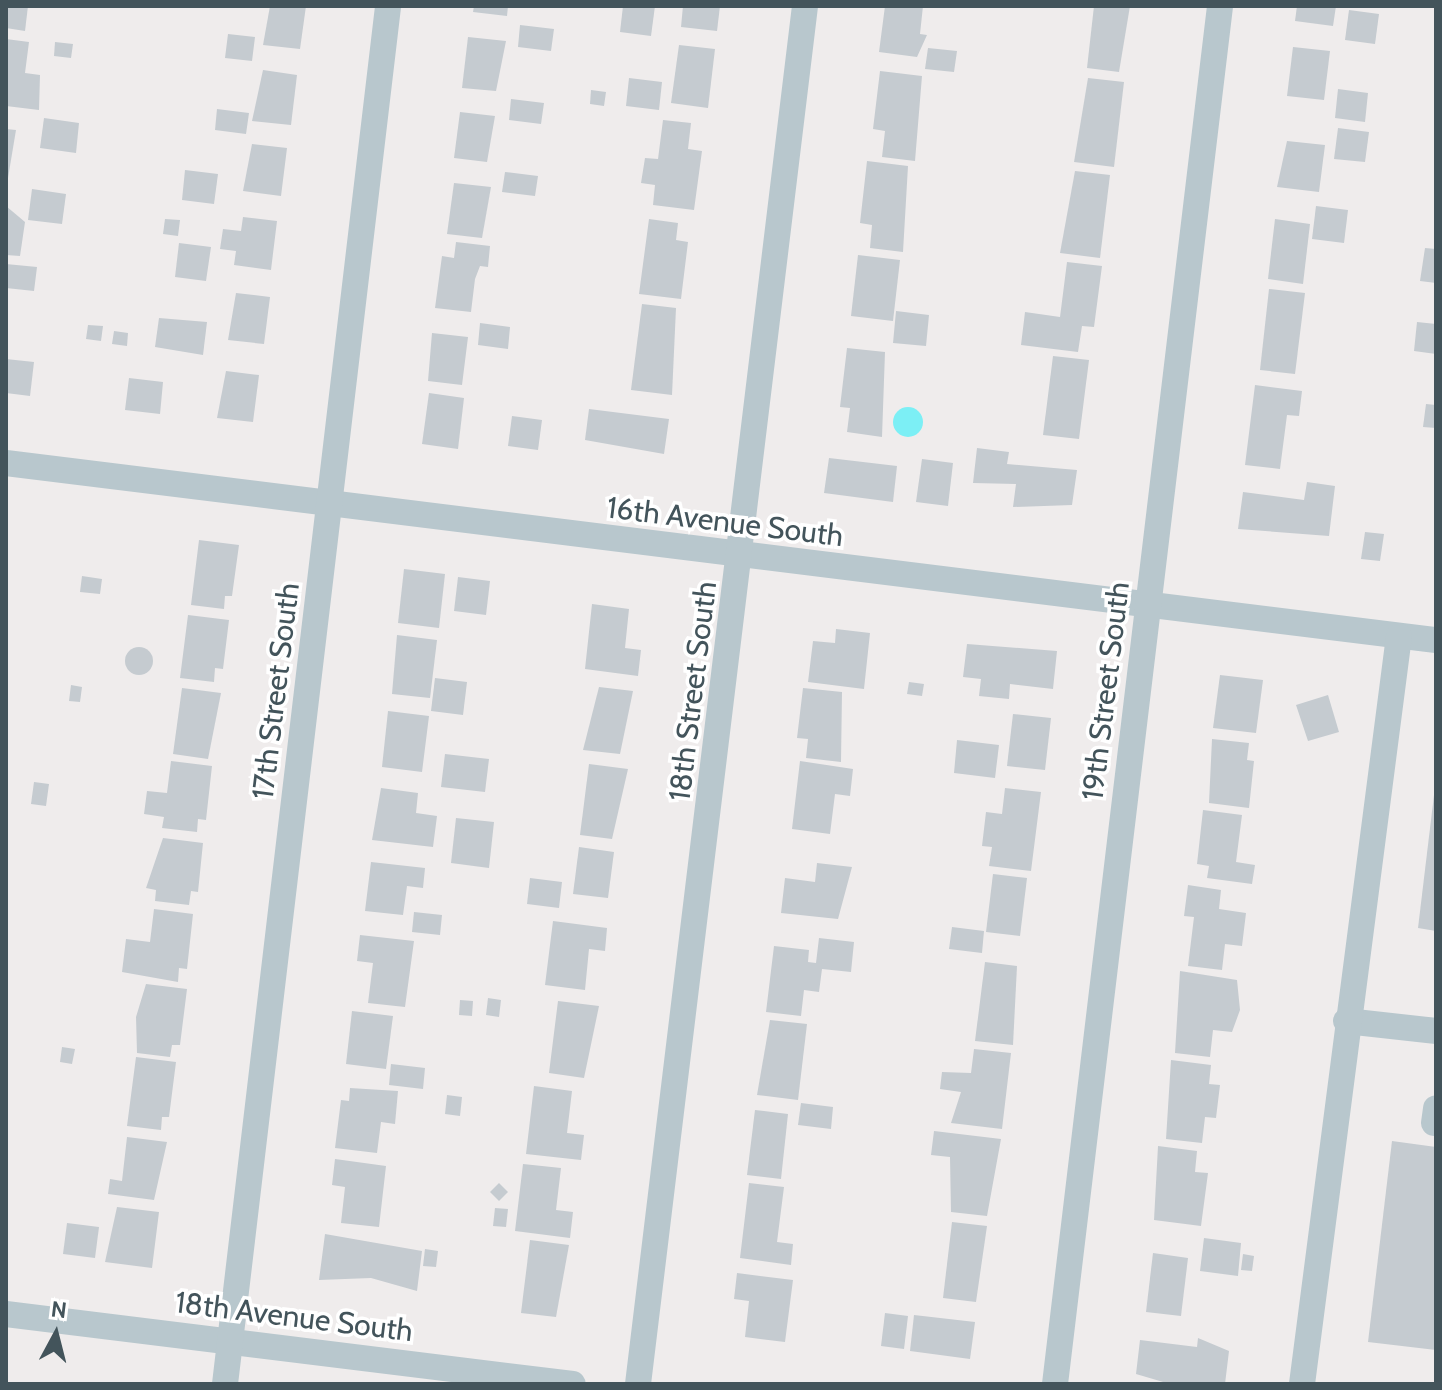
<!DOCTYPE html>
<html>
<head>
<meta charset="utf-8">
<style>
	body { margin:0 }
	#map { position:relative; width:1442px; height:1390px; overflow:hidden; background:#efecec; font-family:Cabin,sans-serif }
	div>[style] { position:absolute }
	.water>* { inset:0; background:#7ceff5 }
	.round { border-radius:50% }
	.building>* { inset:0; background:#c5cbd0 }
	.minor>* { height:26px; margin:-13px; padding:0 13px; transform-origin:13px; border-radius:13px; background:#b8c7cd }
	span { translate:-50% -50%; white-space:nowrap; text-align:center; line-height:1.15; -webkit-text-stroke:7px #fff; paint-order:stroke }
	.street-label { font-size:30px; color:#43545b }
	.frame { position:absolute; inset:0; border:8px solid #43545b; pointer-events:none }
	.north { position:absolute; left:16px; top:1294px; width:80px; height:80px; -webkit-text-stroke:6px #fff; paint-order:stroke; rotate:7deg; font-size:22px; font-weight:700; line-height:32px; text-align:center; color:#43545b }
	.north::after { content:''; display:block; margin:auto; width:28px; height:36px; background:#43545b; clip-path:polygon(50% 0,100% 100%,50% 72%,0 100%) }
</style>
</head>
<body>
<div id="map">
	<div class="water">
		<i class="round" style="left:893px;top:407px;width:30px;height:30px"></i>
	</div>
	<div class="building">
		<i style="clip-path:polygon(6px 6px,28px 6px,25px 31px,6px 28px)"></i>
		<i style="clip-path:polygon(270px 6px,306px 6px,300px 49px,263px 45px)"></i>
		<i style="clip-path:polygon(474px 6px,508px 6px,507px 16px,473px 12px)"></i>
		<i style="clip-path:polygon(623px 6px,655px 6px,651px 36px,620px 32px)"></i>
		<i style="clip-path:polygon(683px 6px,720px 6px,717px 31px,681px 27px)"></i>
		<i style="clip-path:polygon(885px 6px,923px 6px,920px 34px,927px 35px,917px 57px,879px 52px)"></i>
		<i style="clip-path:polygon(1094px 6px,1130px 6px,1119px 72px,1087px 68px)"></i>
		<i style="clip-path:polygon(1297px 6px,1336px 6px,1333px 26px,1295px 21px)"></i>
		<i style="clip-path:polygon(1349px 10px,1379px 14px,1375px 44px,1345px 40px)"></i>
		<i style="clip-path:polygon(520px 25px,554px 29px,551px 51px,518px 47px)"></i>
		<i style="clip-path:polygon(228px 34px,255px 37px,252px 61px,225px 58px)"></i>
		<i style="clip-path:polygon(468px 37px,506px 41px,496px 91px,462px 88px)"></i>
		<i style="clip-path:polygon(6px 39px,29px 42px,25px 73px,40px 75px,39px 110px,6px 106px)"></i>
		<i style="clip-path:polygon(55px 42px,73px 44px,71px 58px,54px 56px)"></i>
		<i style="clip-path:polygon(679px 45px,715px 49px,708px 108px,671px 103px)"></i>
		<i style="clip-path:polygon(1293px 47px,1330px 51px,1324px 100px,1287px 96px)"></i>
		<i style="clip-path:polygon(928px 48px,957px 51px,954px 72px,925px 69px)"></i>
		<i style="clip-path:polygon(263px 70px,297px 75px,291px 125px,252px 121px)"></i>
		<i style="clip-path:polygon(880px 71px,922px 76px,915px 161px,882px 157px,885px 131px,873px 129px)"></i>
		<i style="clip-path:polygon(629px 78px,662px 82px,659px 110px,626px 106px)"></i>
		<i style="clip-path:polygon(1088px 78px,1124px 82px,1114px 167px,1074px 162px)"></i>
		<i style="clip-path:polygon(1338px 89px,1368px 93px,1365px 122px,1335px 118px)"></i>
		<i style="clip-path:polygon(591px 90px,606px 92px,604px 106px,590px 104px)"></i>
		<i style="clip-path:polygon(511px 99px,544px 103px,541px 124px,509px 120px)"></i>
		<i style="clip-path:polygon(217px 109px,249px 113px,246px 134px,215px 130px)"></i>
		<i style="clip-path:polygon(460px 112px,495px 116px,487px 162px,454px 158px)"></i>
		<i style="clip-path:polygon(44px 118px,79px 123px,76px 153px,40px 148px)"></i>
		<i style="clip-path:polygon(663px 120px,691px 123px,688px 149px,702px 151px,694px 210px,653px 205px,655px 185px,641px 183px,645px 158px,658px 159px)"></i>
		<i style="clip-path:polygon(1338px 128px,1369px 132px,1365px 162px,1334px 159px)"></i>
		<i style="clip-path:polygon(6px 129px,16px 130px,8px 178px,6px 178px)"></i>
		<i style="clip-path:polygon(1287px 141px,1325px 145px,1319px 192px,1277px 187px)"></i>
		<i style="clip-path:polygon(252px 144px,287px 148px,281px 196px,243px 191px)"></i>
		<i style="clip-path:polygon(867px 161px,908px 166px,903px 252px,870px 248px,872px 225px,860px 223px)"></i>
		<i style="clip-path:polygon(185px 170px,218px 174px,214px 204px,182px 200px)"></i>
		<i style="clip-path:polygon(1075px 171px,1110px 175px,1100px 258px,1060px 253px)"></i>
		<i style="clip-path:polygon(505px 172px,538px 176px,535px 196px,502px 192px)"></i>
		<i style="clip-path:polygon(454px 183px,491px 187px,482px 238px,447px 234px)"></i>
		<i style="clip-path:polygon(32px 189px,66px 194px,62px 224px,28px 220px)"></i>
		<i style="clip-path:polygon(6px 206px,25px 222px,20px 256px,6px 255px)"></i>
		<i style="clip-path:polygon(1316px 206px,1348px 210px,1344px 243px,1312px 239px)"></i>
		<i style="clip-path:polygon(243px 217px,277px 221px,271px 270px,234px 265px,236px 251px,220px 249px,223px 229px,241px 231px)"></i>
		<i style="clip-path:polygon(165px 219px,180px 220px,178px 236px,163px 234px)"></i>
		<i style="clip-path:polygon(649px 219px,678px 223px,676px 240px,688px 242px,681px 299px,639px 294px)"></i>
		<i style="clip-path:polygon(1275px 219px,1310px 224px,1303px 284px,1268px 279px)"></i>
		<i style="clip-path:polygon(456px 242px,490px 246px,488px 267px,480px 266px,475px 279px,471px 312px,435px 308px,442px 256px,454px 258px)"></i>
		<i style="clip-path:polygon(179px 243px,211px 247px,206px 281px,175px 277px)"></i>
		<i style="clip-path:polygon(1425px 248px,1436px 249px,1436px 283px,1420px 281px)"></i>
		<i style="clip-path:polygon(858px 255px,900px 260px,893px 321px,851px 316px)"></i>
		<i style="clip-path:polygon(1067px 262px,1102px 266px,1094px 327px,1082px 326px,1078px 352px,1021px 345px,1025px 312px,1060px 317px)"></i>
		<i style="clip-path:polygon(6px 264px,37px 267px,34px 291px,6px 288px)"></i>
		<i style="clip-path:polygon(1269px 289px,1305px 293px,1295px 374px,1260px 370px)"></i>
		<i style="clip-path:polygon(236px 293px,270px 297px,264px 344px,228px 340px)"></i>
		<i style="clip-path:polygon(642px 304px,676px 308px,672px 395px,631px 390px)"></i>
		<i style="clip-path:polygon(896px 311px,929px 315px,926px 346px,893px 343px)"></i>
		<i style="clip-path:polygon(159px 318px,207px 322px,203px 355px,155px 347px)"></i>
		<i style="clip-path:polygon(1417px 322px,1436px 324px,1436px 354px,1414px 351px)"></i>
		<i style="clip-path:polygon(480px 323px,510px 327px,508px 349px,478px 345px)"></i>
		<i style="clip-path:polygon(88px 325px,103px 326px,101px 341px,86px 339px)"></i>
		<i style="clip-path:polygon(114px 331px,128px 333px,127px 346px,112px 344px)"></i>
		<i style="clip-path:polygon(432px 333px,468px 337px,462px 385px,428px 381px)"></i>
		<i style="clip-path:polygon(847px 348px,885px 352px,882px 437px,847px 432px,850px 408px,840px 407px)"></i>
		<i style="clip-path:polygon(1053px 356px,1089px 360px,1079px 439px,1043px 435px)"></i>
		<i style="clip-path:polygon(6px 359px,34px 362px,30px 396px,6px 393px)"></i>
		<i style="clip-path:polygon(226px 371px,259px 375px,253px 422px,217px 418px)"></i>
		<i style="clip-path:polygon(129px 378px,163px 382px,160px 414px,125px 410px)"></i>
		<i style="clip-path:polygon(1255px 385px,1302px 391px,1299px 416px,1287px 415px,1280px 469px,1245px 465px)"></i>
		<i style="clip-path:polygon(429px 393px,464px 398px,458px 449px,422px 444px)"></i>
		<i style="clip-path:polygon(1426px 404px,1436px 405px,1436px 428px,1423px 427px)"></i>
		<i style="clip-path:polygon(589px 409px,669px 419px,664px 454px,585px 440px)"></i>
		<i style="clip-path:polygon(512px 416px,542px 420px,538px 450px,508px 446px)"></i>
		<i style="clip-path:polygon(977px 448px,1009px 452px,1007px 464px,1077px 470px,1072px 505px,1013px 507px,1016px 484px,973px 483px)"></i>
		<i style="clip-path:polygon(829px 458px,897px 466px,893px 502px,824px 493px)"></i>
		<i style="clip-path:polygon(922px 459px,953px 463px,948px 506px,916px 502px)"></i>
		<i style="clip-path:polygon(1307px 482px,1335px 486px,1329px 536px,1238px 529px,1243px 492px,1304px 500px)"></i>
		<i style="clip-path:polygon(1365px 532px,1384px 534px,1380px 561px,1361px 559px)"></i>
		<i style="clip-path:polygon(199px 540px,239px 545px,232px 596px,225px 596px,224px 609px,191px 605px)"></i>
		<i style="clip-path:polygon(404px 569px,445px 574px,439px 628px,398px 623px)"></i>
		<i style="clip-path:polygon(82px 576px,102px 579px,100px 594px,80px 592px)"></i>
		<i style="clip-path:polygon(458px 577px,490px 581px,486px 615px,454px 611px)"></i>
		<i style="clip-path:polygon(592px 604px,629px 609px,625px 648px,641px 650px,638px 676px,585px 669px)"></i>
		<i style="clip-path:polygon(188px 615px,229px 620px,223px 669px,215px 668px,214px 682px,180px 678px)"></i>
		<i style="clip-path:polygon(836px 629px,870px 633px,864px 689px,808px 682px,813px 641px,835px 643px)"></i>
		<i style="clip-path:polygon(397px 635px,437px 640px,430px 698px,392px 694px)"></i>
		<i style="clip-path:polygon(967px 644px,1057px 651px,1053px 689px,1010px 684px,1009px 699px,979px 696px,981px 679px,963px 677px)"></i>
		<i class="round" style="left:125px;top:647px;width:28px;height:28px"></i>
		<i style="clip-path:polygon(1220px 675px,1263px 680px,1256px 733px,1213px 728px)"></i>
		<i style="clip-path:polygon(435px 678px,467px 682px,463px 715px,431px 711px)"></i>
		<i style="clip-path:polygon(909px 682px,924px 684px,922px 696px,907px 694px)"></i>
		<i style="clip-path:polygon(71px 685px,82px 687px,80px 702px,69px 701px)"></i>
		<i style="clip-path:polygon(599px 687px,633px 691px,620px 754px,583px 750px)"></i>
		<i style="clip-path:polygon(182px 688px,221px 693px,208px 759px,173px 754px)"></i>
		<i style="clip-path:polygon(803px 688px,842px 692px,841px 762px,806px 758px,808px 739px,797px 738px)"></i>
		<i style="clip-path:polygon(1328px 695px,1339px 732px,1308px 741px,1296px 705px)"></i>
		<i style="clip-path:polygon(388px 711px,429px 716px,422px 772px,382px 767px)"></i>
		<i style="clip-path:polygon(1013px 714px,1051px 718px,1045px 770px,1007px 766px)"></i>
		<i style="clip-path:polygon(1212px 739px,1249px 743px,1247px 760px,1254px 761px,1249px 808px,1209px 803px)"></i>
		<i style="clip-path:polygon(957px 740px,999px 745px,995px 778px,954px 773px)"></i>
		<i style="clip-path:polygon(445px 754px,489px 759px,485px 792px,441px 787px)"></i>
		<i style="clip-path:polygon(171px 761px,212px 766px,206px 820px,198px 819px,197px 832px,162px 828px,164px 817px,144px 814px,147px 791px,167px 793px)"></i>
		<i style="clip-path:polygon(800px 761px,853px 769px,850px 796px,835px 794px,830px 834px,792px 829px)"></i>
		<i style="clip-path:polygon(589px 764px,628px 769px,612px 839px,580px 835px)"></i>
		<i style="clip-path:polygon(34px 782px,49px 784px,46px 806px,31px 804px)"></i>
		<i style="clip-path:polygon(381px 788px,418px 793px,416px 813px,437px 816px,433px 847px,372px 840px)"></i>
		<i style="clip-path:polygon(1005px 788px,1041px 792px,1031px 871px,989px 866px,992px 847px,982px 846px,986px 812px,1002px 814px)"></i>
		<i style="clip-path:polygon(1434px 795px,1436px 795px,1436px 931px,1418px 928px)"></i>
		<i style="clip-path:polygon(1203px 810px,1242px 815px,1236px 862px,1255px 865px,1252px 884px,1207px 878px,1209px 866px,1197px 864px)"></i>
		<i style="clip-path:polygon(456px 818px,494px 822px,489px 868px,451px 863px)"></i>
		<i style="clip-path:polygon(163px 838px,203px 843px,198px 892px,191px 891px,189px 905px,155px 901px,156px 890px,146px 888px)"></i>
		<i style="clip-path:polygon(579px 847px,614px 852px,608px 898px,573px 894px)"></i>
		<i style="clip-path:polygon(371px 862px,425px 868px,423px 888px,407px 886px,403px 915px,365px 911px)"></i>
		<i style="clip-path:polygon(817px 863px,852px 867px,838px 919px,781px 913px,785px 878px,815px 882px)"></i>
		<i style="clip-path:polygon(993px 874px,1027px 878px,1020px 936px,986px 932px)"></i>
		<i style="clip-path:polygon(530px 878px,562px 882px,559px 908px,527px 904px)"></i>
		<i style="clip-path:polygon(1188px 885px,1221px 890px,1219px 909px,1246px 913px,1242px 946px,1225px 944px,1222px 970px,1188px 966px,1194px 917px,1184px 916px)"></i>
		<i style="clip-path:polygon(154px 909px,193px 914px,187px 969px,179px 968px,178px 982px,122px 972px,126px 939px,150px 942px)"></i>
		<i style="clip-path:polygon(414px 912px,442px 915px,440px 935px,412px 932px)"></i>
		<i style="clip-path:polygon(553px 921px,607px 928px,605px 951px,589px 949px,585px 990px,545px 985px)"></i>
		<i style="clip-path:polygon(952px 927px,984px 931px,982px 953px,949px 949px)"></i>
		<i style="clip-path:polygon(360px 935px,414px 941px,405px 1007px,368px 1003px,373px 963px,357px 961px)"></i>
		<i style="clip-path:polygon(819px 938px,854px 942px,851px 972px,822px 969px,819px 992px,804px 990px,801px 1016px,766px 1012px,774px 946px,809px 950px,808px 962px,816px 963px)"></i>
		<i style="clip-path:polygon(985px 962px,1017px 966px,1013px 1045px,975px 1041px)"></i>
		<i style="clip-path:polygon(1180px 971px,1237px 980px,1240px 1010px,1232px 1032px,1213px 1030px,1210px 1057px,1175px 1053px)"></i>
		<i style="clip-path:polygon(146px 984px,187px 989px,180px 1045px,172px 1045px,170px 1057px,137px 1053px,136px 1017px)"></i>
		<i style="clip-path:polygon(488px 998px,501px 1000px,499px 1017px,486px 1015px)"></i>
		<i style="clip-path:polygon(460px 1000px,473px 1001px,472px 1016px,459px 1015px)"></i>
		<i style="clip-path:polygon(558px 1001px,599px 1006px,584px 1078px,549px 1073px)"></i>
		<i style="clip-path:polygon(352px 1011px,393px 1016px,386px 1069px,346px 1064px)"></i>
		<i style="clip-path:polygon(770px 1020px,807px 1024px,798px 1100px,757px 1095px)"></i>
		<i style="clip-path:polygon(62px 1047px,75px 1049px,72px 1064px,60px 1062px)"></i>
		<i style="clip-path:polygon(974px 1049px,1011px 1053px,1002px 1129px,951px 1123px,961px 1092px,940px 1089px,942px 1072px,971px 1073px)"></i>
		<i style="clip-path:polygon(136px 1057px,176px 1062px,169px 1117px,162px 1117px,161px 1130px,127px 1126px)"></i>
		<i style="clip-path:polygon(1171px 1060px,1211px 1065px,1209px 1084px,1220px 1085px,1216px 1118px,1205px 1117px,1202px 1143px,1166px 1139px)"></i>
		<i style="clip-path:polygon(391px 1064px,425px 1068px,423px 1089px,389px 1085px)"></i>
		<i style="clip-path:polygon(534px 1086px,572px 1091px,567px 1133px,584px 1135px,581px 1160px,526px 1154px)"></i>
		<i style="clip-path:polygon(350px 1088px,398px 1091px,395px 1124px,381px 1122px,377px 1153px,335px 1148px,341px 1100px,349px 1101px)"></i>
		<i style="clip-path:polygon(447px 1095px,462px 1097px,460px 1116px,445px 1114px)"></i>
		<i style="clip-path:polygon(801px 1103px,833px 1107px,831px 1129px,798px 1125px)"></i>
		<i style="clip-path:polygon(755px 1110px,788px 1114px,781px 1179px,747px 1175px)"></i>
		<i style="clip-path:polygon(934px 1131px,1001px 1139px,987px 1216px,951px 1212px,950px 1157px,931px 1155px)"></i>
		<i style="clip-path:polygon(127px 1137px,167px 1142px,154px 1200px,108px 1194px,110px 1179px,122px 1181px)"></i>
		<i style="clip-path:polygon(1392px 1141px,1436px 1147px,1436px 1350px,1368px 1342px)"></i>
		<i style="clip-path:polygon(1158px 1146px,1197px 1151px,1195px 1172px,1208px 1173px,1201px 1226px,1154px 1220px)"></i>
		<i style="clip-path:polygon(335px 1159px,386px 1166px,379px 1227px,341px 1223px,345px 1187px,332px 1185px)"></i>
		<i style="clip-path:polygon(523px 1164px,561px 1168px,556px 1210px,573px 1212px,570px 1238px,515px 1231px)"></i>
		<i style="clip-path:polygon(499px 1183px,508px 1192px,499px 1201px,490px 1192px)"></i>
		<i style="clip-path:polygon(749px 1183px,784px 1187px,777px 1242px,793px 1244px,791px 1265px,740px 1258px)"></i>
		<i style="clip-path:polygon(117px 1207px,159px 1212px,152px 1268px,105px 1262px)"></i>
		<i style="clip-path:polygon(495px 1208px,508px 1209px,506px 1227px,493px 1226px)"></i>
		<i style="clip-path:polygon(952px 1222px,987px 1226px,976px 1302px,943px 1298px)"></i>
		<i style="clip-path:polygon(67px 1223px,99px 1227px,95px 1258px,63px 1254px)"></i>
		<i style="clip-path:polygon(325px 1234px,422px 1251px,417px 1291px,371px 1278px,319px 1280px)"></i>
		<i style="clip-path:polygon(1204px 1238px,1241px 1243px,1238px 1276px,1200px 1271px)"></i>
		<i style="clip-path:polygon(530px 1240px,569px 1245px,556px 1317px,521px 1313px)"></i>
		<i style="clip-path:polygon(425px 1249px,438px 1251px,436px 1267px,423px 1266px)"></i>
		<i style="clip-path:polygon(1153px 1253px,1188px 1258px,1181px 1316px,1146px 1312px)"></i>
		<i style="clip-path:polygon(1243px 1254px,1254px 1256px,1252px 1271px,1241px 1270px)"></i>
		<i style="clip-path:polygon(737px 1273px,793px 1280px,785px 1342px,745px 1337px,749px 1301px,734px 1299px)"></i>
		<i style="clip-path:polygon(885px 1313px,908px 1316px,904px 1349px,881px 1346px)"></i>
		<i style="clip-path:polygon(914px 1315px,975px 1322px,970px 1359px,910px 1351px)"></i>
		<i style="clip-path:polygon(1198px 1338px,1229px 1351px,1225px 1384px,1170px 1384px,1136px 1374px,1140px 1340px,1197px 1347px)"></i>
	</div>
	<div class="minor">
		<i style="left:6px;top:463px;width:1441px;rotate:7.06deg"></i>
		<i style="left:1346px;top:1021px;width:91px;rotate:6.3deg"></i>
		<i style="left:1434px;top:1123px;width:15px;rotate:-82deg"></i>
		<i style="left:6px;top:1314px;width:571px;rotate:7.04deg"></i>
		<i style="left:225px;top:1384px;width:1388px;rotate:-83.25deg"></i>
		<i style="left:638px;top:1384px;width:1388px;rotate:-83.09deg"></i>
		<i style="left:1055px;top:1384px;width:1388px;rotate:-83.17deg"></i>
		<i style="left:1302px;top:1384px;width:754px;rotate:-82.61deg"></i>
	</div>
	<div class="street-label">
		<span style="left:725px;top:522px;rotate:7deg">16th Avenue South</span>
		<span style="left:276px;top:691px;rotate:-83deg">17th Street South</span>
		<span style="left:693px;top:691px;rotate:-83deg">18th Street South</span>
		<span style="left:1106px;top:691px;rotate:-83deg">19th Street South</span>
		<span style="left:294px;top:1317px;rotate:7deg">18th Avenue South</span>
	</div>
	<div class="frame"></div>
	<div class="north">N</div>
</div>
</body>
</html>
